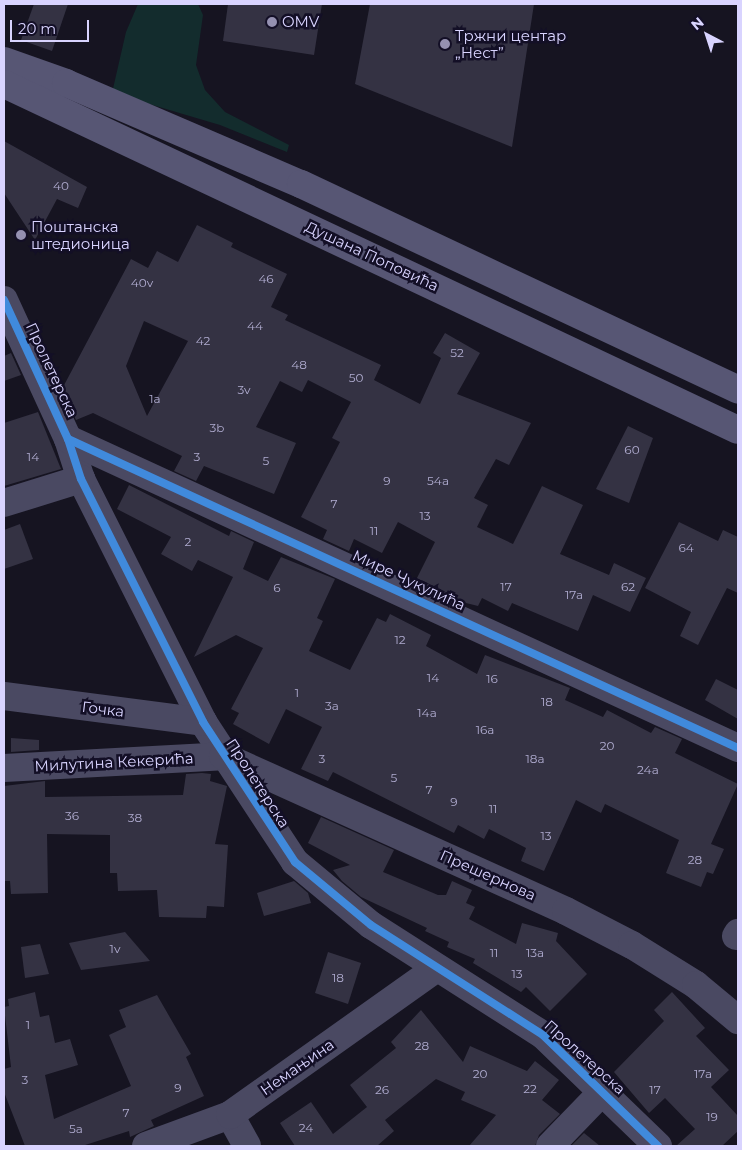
<!DOCTYPE html>
<html>
<head>
<meta charset="utf-8">
<style>
	body { margin:0 }
	#map { position:relative; width:742px; height:1150px; overflow:hidden; background:#161421; font-family:Montserrat,sans-serif }
	div>[style] { position:absolute }
	.green>* { inset:0; background:#132c2d }
	.building>* { inset:0; background:#343243 }
	.minor>* { height:28px; margin:-14px; padding:0 14px; transform-origin:14px; border-radius:14px; background:#4a4962 }
	.secondary>* { height:28px; margin:-14px; padding:0 14px; transform-origin:14px; border-radius:14px; background:#575674 }
	.cycleway>* { height:8px; margin:-4px; padding:0 4px; transform-origin:4px; border-radius:4px; background:#408adc }
	.dots>* { width:14px; height:14px; translate:-50% -50%; box-sizing:border-box; border:2px solid #130f26; border-radius:50% }
	span { translate:-50% -50%; white-space:nowrap; text-align:center; line-height:1.15; -webkit-text-stroke:5px #130f26; paint-order:stroke }
	.number-label { font-size:12px; color:#b0acd0 }
	.number-label span { -webkit-text-stroke-width:0 }
	.poi-label { font-size:15px; color:#d9d4ff }
	.left { translate:0 -50%; text-align:left }
	.street-label { font-size:15px; color:#d9d4ff }
	.frame { position:absolute; inset:0; border:5px solid #d9d4ff; pointer-events:none }
	.north { position:absolute; left:682px; top:10px; width:50px; height:50px; -webkit-text-stroke:4px #130f26; paint-order:stroke; rotate:320deg; font-size:14px; font-weight:700; line-height:20px; text-align:center; color:#d9d4ff }
	.north::after { content:''; display:block; margin:auto; width:18px; height:22px; background:#d9d4ff; clip-path:polygon(50% 0,100% 100%,50% 72%,0 100%) }
	.scale { position:absolute; left:10px; top:20px; width:79px; height:22px; box-sizing:border-box; border:2px solid #d9d4ff; border-top:0; padding-left:6px; font-size:15px; line-height:18px; white-space:nowrap; color:#d9d4ff; -webkit-text-stroke:4px #130f26; paint-order:stroke }
</style>
</head>
<body>
<div id="map">
	<div class="green">
		<i style="clip-path:polygon(138px 4px,198px 4px,203px 15px,196px 65px,205px 90px,225px 112px,289px 145px,287px 152px,220px 125px,112px 93px,126px 32px)"></i>
	</div>
	<div class="building">
		<i style="clip-path:polygon(34px 4px,68px 4px,52px 51px,21px 40px)"></i>
		<i style="clip-path:polygon(228px 4px,322px 4px,314px 55px,223px 41px)"></i>
		<i style="clip-path:polygon(370px 4px,534px 4px,512px 147px,355px 84px)"></i>
		<i style="clip-path:polygon(4px 141px,87px 187px,78px 208px,57px 199px,35px 240px,4px 193px)"></i>
		<i style="clip-path:polygon(evenodd,197px 225px,233px 243px,231px 247px,287px 274px,271px 307px,288px 315px,285px 320px,381px 365px,374px 380px,420px 404px,441px 358px,433px 353px,445px 333px,480px 353px,457px 394px,531px 423px,509px 465px,496px 459px,474px 498px,488px 505px,477px 527px,513px 544px,542px 486px,583px 505px,560px 554px,609px 575px,614px 563px,646px 578px,630px 612px,593px 595px,578px 631px,512px 603px,508px 611px,482px 598px,478px 606px,454px 600px,415px 582px,435px 542px,398px 522px,382px 553px,354px 539px,349px 551px,323px 539px,327px 530px,301px 517px,340px 442px,332px 438px,351px 402px,308px 380px,302px 392px,280px 381px,256px 427px,296px 443px,274px 494px,204px 466px,196px 481px,174px 471px,182px 456px,93px 413px,76px 420px,62px 389px,131px 259px,148px 268px,157px 251px,178px 262px,197px 225px,144px 321px,188px 341px,147px 416px,126px 366px,144px 321px)"></i>
		<i style="clip-path:polygon(11px 353px,21px 375px,4px 381px,4px 356px)"></i>
		<i style="clip-path:polygon(38px 412px,61px 469px,4px 486px,4px 423px)"></i>
		<i style="clip-path:polygon(628px 426px,653px 438px,629px 503px,596px 489px)"></i>
		<i style="clip-path:polygon(129px 485px,229px 536px,231px 531px,254px 542px,243px 569px,268px 581px,281px 557px,335px 579px,317px 618px,323px 621px,309px 651px,350px 670px,377px 618px,386px 622px,390px 614px,431px 635px,426px 646px,477px 674px,485px 655px,570px 688px,565px 700px,603px 717px,607px 710px,651px 733px,655px 727px,682px 739px,675px 753px,738px 784px,711px 844px,724px 849px,713px 874px,707px 872px,701px 887px,666px 873px,679px 840px,605px 804px,601px 813px,576px 800px,544px 871px,521px 861px,526px 848px,489px 829px,484px 839px,458px 825px,454px 833px,333px 772px,328px 781px,301px 769px,322px 727px,286px 709px,269px 744px,233px 724px,239px 713px,231px 709px,263px 648px,236px 635px,194px 657px,233px 577px,198px 560px,192px 571px,161px 554px,171px 537px,117px 509px)"></i>
		<i style="clip-path:polygon(679px 522px,718px 541px,723px 530px,738px 537px,738px 593px,727px 588px,698px 645px,680px 636px,691px 612px,645px 588px)"></i>
		<i style="clip-path:polygon(20px 524px,33px 559px,4px 569px,4px 530px)"></i>
		<i style="clip-path:polygon(716px 679px,738px 690px,738px 719px,705px 700px)"></i>
		<i style="clip-path:polygon(11px 738px,39px 740px,39px 750px,11px 752px)"></i>
		<i style="clip-path:polygon(202px 773px,211px 774px,210px 781px,227px 786px,215px 844px,228px 845px,224px 907px,207px 906px,206px 918px,159px 917px,157px 890px,118px 891px,117px 873px,110px 873px,110px 835px,47px 834px,48px 893px,11px 894px,10px 881px,4px 881px,4px 786px,45px 781px,45px 797px,183px 795px,186px 774px)"></i>
		<i style="clip-path:polygon(321px 817px,394px 850px,383px 872px,438px 895px,446px 895px,452px 881px,472px 890px,466px 903px,475px 907px,469px 919px,516px 944px,522px 923px,558px 933px,556px 941px,587px 974px,550px 1011px,526px 987px,521px 992px,473px 963px,475px 959px,447px 947px,449px 942px,425px 931px,427px 928px,361px 897px,342px 881px,333px 870px,350px 865px,308px 843px)"></i>
		<i style="clip-path:polygon(294px 881px,308px 893px,311px 903px,264px 916px,257px 893px)"></i>
		<i style="clip-path:polygon(125px 932px,150px 961px,81px 970px,69px 943px)"></i>
		<i style="clip-path:polygon(40px 944px,49px 974px,25px 978px,21px 947px)"></i>
		<i style="clip-path:polygon(328px 952px,361px 963px,348px 1004px,315px 993px)"></i>
		<i style="clip-path:polygon(35px 992px,40px 1017px,49px 1015px,55px 1043px,70px 1039px,78px 1065px,45px 1075px,54px 1119px,131px 1086px,109px 1035px,126px 1027px,119px 1010px,157px 995px,191px 1054px,186px 1057px,204px 1096px,151px 1120px,154px 1126px,130px 1137px,129px 1131px,82px 1146px,25px 1146px,4px 1092px,4px 1069px,11px 1067px,4px 1007px,9px 1006px,8px 999px)"></i>
		<i style="clip-path:polygon(672px 992px,705px 1028px,696px 1036px,729px 1070px,711px 1087px,738px 1116px,738px 1131px,722px 1146px,676px 1146px,695px 1129px,665px 1098px,649px 1113px,614px 1072px,664px 1021px,654px 1010px)"></i>
		<i style="clip-path:polygon(421px 1010px,463px 1062px,470px 1046px,527px 1071px,535px 1061px,559px 1080px,542px 1100px,560px 1114px,539px 1135px,535px 1146px,469px 1146px,496px 1115px,461px 1100px,465px 1092px,436px 1079px,385px 1120px,394px 1131px,377px 1146px,295px 1146px,280px 1123px,311px 1102px,333px 1134px,367px 1107px,350px 1085px,396px 1048px,391px 1042px)"></i>
		<i style="clip-path:polygon(584px 1133px,600px 1146px,571px 1146px)"></i>
	</div>
	<div class="minor">
		<i style="left:4px;top:300px;width:153px;rotate:65.3deg"></i>
		<i style="left:68px;top:439px;width:42px;rotate:72deg"></i>
		<i style="left:81px;top:479px;width:272px;rotate:63.3deg"></i>
		<i style="left:203px;top:722px;width:168px;rotate:56.7deg"></i>
		<i style="left:295px;top:862px;width:99px;rotate:39.7deg"></i>
		<i style="left:371px;top:925px;width:204px;rotate:32.6deg"></i>
		<i style="left:543px;top:1035px;width:160px;rotate:44deg"></i>
		<i style="left:68px;top:439px;width:738px;rotate:24.76deg"></i>
		<i style="left:4px;top:503px;width:81px;rotate:-17.3deg"></i>
		<i style="left:4px;top:696px;width:201px;rotate:7.4deg"></i>
		<i style="left:4px;top:768px;width:219px;rotate:-3.1deg"></i>
		<i style="left:223px;top:756px;width:376px;rotate:24.3deg"></i>
		<i style="left:566px;top:911px;width:74px;rotate:27.3deg"></i>
		<i style="left:632px;top:945px;width:75px;rotate:32deg"></i>
		<i style="left:696px;top:985px;width:55px;rotate:39.8deg"></i>
		<i style="left:736px;top:936px;width:4px;rotate:-56deg"></i>
		<i style="left:230px;top:1115px;width:35px;rotate:61deg"></i>
		<i style="left:146px;top:1146px;width:90px;rotate:-20.3deg"></i>
		<i style="left:230px;top:1115px;width:254px;rotate:-35.4deg"></i>
		<i style="left:550px;top:1146px;width:78px;rotate:-46deg"></i>
	</div>
	<div class="secondary">
		<i style="left:4px;top:61px;width:66px;rotate:19.5deg"></i>
		<i style="left:66px;top:83px;width:256px;rotate:23.3deg"></i>
		<i style="left:301px;top:184px;width:483px;rotate:25.2deg"></i>
		<i style="left:4px;top:84px;width:811px;rotate:25.24deg"></i>
	</div>
	<div class="cycleway">
		<i style="left:4px;top:300px;width:153px;rotate:65.3deg"></i>
		<i style="left:68px;top:439px;width:42px;rotate:72deg"></i>
		<i style="left:81px;top:479px;width:272px;rotate:63.3deg"></i>
		<i style="left:203px;top:722px;width:168px;rotate:56.7deg"></i>
		<i style="left:295px;top:862px;width:99px;rotate:39.7deg"></i>
		<i style="left:371px;top:925px;width:204px;rotate:32.6deg"></i>
		<i style="left:543px;top:1035px;width:160px;rotate:44deg"></i>
		<i style="left:68px;top:439px;width:738px;rotate:24.76deg"></i>
	</div>
	<div class="dots">
		<i style="left:272px;top:22px;background:#9591b1"></i>
		<i style="left:445px;top:44px;background:#9591b1"></i>
		<i style="left:21px;top:235px;background:#9591b1"></i>
	</div>
	<div class="number-label">
		<span style="left:61px;top:186px">40</span>
		<span style="left:266px;top:279px">46</span>
		<span style="left:142px;top:283px">40v</span>
		<span style="left:255px;top:326px">44</span>
		<span style="left:203px;top:341px">42</span>
		<span style="left:457px;top:353px">52</span>
		<span style="left:299px;top:365px">48</span>
		<span style="left:356px;top:378px">50</span>
		<span style="left:244px;top:390px">3v</span>
		<span style="left:155px;top:399px">1a</span>
		<span style="left:217px;top:428px">3b</span>
		<span style="left:632px;top:450px">60</span>
		<span style="left:33px;top:457px">14</span>
		<span style="left:197px;top:457px">3</span>
		<span style="left:266px;top:461px">5</span>
		<span style="left:387px;top:481px">9</span>
		<span style="left:438px;top:481px">54a</span>
		<span style="left:334px;top:504px">7</span>
		<span style="left:425px;top:516px">13</span>
		<span style="left:374px;top:531px">11</span>
		<span style="left:188px;top:542px">2</span>
		<span style="left:686px;top:548px">64</span>
		<span style="left:506px;top:587px">17</span>
		<span style="left:628px;top:587px">62</span>
		<span style="left:277px;top:588px">6</span>
		<span style="left:574px;top:595px">17a</span>
		<span style="left:400px;top:640px">12</span>
		<span style="left:433px;top:678px">14</span>
		<span style="left:492px;top:679px">16</span>
		<span style="left:297px;top:693px">1</span>
		<span style="left:547px;top:702px">18</span>
		<span style="left:332px;top:706px">3a</span>
		<span style="left:427px;top:713px">14a</span>
		<span style="left:485px;top:730px">16a</span>
		<span style="left:607px;top:746px">20</span>
		<span style="left:322px;top:759px">3</span>
		<span style="left:535px;top:759px">18a</span>
		<span style="left:648px;top:770px">24a</span>
		<span style="left:394px;top:778px">5</span>
		<span style="left:429px;top:790px">7</span>
		<span style="left:454px;top:802px">9</span>
		<span style="left:493px;top:809px">11</span>
		<span style="left:72px;top:816px">36</span>
		<span style="left:135px;top:818px">38</span>
		<span style="left:546px;top:836px">13</span>
		<span style="left:695px;top:860px">28</span>
		<span style="left:115px;top:949px">1v</span>
		<span style="left:494px;top:953px">11</span>
		<span style="left:535px;top:953px">13a</span>
		<span style="left:517px;top:974px">13</span>
		<span style="left:338px;top:978px">18</span>
		<span style="left:28px;top:1025px">1</span>
		<span style="left:422px;top:1046px">28</span>
		<span style="left:480px;top:1074px">20</span>
		<span style="left:703px;top:1074px">17a</span>
		<span style="left:25px;top:1080px">3</span>
		<span style="left:178px;top:1088px">9</span>
		<span style="left:530px;top:1089px">22</span>
		<span style="left:382px;top:1090px">26</span>
		<span style="left:655px;top:1090px">17</span>
		<span style="left:126px;top:1113px">7</span>
		<span style="left:712px;top:1117px">19</span>
		<span style="left:306px;top:1128px">24</span>
		<span style="left:76px;top:1129px">5a</span>
	</div>
	<div class="poi-label">
		<span class="left" style="left:282px;top:22px">OMV</span>
		<span class="left" style="left:455px;top:44px">Тржни центар<br>„Нест”</span>
		<span class="left" style="left:31px;top:235px">Поштанска<br>штедионица</span>
	</div>
	<div class="street-label">
		<span style="left:372px;top:256px;rotate:25deg">Душана Поповића</span>
		<span style="left:52px;top:370px;rotate:65deg">Пролетерска</span>
		<span style="left:409px;top:580px;rotate:25deg">Мире Чукулића</span>
		<span style="left:103px;top:709px;rotate:7deg">Гочка</span>
		<span style="left:114px;top:762px;rotate:-3deg">Милутина Кекерића</span>
		<span style="left:258px;top:783px;rotate:57deg">Пролетерска</span>
		<span style="left:488px;top:875px;rotate:24deg">Прешернова</span>
		<span style="left:585px;top:1057px;rotate:42deg">Пролетерска</span>
		<span style="left:297px;top:1067px;rotate:-35deg">Немањина</span>
	</div>
	<div class="frame"></div>
	<div class="north">N</div>
	<div class="scale">20 m</div>
</div>
</body>
</html>
